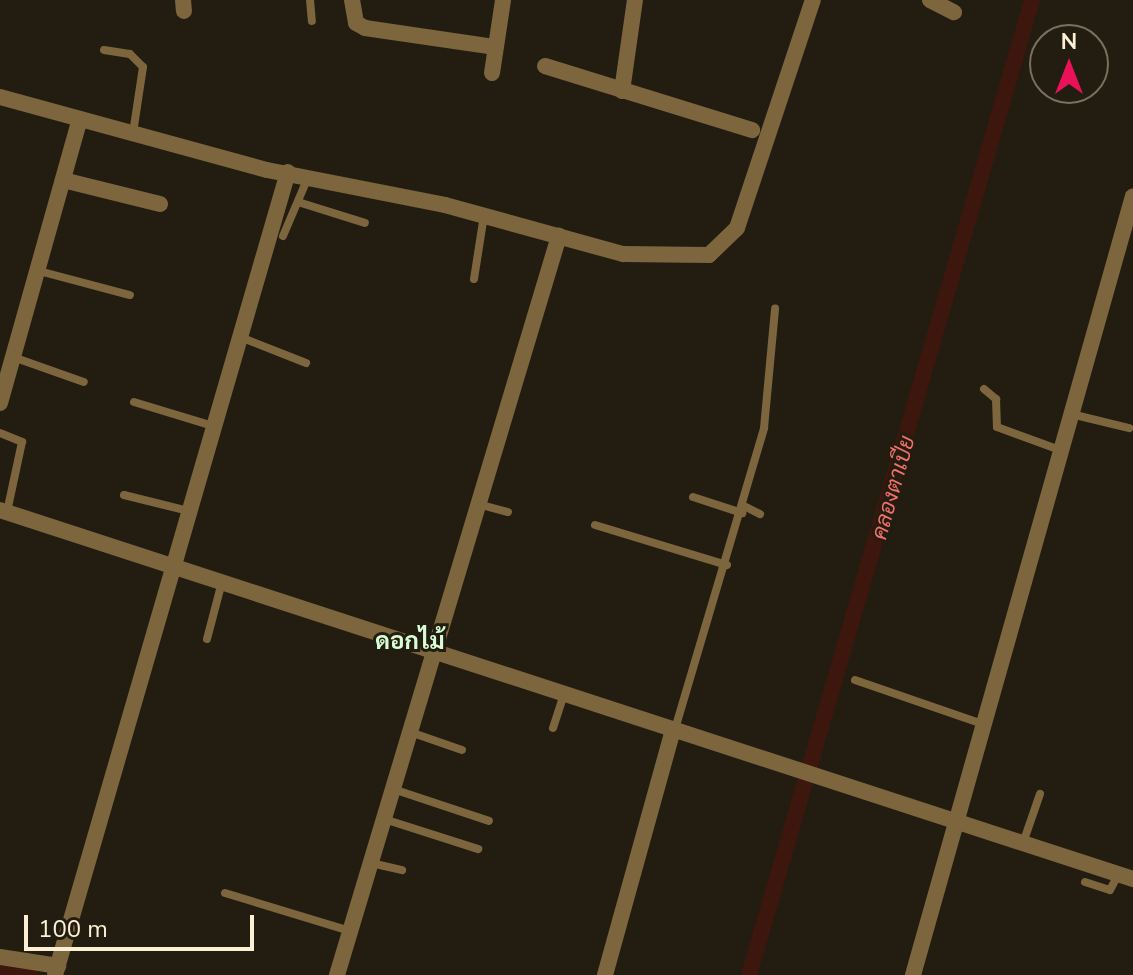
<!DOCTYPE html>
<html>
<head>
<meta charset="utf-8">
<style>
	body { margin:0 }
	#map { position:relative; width:1133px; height:975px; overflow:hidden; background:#221d10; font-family:"Nunito Sans",Sarabun,sans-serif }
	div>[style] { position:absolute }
	.canal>* { height:16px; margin:-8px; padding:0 8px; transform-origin:8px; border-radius:8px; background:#3d170e }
	.service>* { height:8px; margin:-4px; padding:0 4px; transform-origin:4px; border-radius:4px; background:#7d653e }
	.minor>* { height:16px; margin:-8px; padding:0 8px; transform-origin:8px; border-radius:8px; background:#7d653e }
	span { translate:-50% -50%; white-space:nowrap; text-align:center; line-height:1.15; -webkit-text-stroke:6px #221d10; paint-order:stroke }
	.water-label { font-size:22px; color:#f36f6a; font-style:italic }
	.quarter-label { font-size:24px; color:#d8fcd6; font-weight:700 }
	.north { position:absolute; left:1029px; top:24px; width:80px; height:80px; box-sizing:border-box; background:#221d10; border:2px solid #79715e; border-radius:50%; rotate:0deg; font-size:22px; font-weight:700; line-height:32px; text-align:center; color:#fcefd4 }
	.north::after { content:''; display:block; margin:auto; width:28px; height:36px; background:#e91259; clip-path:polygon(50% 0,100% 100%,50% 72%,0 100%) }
	.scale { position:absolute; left:24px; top:915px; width:230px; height:36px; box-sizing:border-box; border:4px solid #fcefd4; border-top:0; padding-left:10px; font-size:24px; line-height:28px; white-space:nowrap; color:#fcefd4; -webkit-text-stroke:6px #221d10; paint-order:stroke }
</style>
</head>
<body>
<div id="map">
	<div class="canal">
		<i style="left:0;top:972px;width:31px;rotate:6deg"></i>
		<i style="left:749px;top:975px;width:1015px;rotate:-73.81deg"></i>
	</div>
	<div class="service">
		<i style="left:310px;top:0;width:21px;rotate:85deg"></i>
		<i style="left:104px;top:50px;width:26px;rotate:9deg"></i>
		<i style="left:130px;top:54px;width:18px;rotate:45deg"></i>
		<i style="left:143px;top:67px;width:67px;rotate:98.6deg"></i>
		<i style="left:298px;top:202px;width:70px;rotate:17.4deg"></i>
		<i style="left:283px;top:236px;width:66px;rotate:-66.9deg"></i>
		<i style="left:39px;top:271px;width:94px;rotate:14.8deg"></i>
		<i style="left:474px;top:279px;width:65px;rotate:-81.1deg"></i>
		<i style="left:240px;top:337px;width:71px;rotate:21.5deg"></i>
		<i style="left:13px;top:357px;width:75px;rotate:19.4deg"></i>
		<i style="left:984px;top:389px;width:16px;rotate:40deg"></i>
		<i style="left:996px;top:399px;width:28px;rotate:88deg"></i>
		<i style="left:997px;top:427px;width:67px;rotate:20.1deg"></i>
		<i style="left:134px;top:402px;width:83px;rotate:16.9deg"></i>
		<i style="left:1071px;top:414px;width:60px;rotate:13.6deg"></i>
		<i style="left:0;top:433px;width:24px;rotate:22deg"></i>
		<i style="left:22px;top:442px;width:72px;rotate:102.1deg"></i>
		<i style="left:124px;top:495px;width:66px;rotate:14deg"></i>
		<i style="left:693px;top:497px;width:52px;rotate:18.1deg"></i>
		<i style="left:478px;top:504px;width:31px;rotate:15deg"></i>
		<i style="left:744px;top:506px;width:18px;rotate:27deg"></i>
		<i style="left:595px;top:525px;width:138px;rotate:16.9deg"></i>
		<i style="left:207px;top:639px;width:59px;rotate:-75.3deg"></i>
		<i style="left:855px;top:680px;width:135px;rotate:19deg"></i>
		<i style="left:553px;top:728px;width:36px;rotate:-72deg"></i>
		<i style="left:675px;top:729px;width:314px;rotate:-73.5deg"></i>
		<i style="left:764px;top:428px;width:120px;rotate:-84.7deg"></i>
		<i style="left:410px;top:732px;width:55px;rotate:19.1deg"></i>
		<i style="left:393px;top:789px;width:101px;rotate:18.4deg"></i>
		<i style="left:384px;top:819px;width:99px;rotate:17.7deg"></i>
		<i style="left:1023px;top:843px;width:52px;rotate:-70.9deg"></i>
		<i style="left:371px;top:863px;width:32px;rotate:13deg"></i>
		<i style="left:1085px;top:882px;width:26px;rotate:18deg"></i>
		<i style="left:1110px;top:890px;width:17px;rotate:-62deg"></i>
		<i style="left:225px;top:893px;width:131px;rotate:16.9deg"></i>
	</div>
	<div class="minor">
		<i style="left:183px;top:0;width:11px;rotate:85deg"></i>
		<i style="left:352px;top:0;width:23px;rotate:80deg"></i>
		<i style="left:356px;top:23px;width:10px;rotate:29deg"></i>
		<i style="left:365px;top:28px;width:132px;rotate:8.3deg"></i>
		<i style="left:930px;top:0;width:27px;rotate:27deg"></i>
		<i style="left:545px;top:66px;width:217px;rotate:17.2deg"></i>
		<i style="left:492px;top:73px;width:74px;rotate:-81.4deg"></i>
		<i style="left:622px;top:91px;width:92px;rotate:-81.9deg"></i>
		<i style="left:0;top:97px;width:277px;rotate:15.3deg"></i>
		<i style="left:267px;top:170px;width:181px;rotate:11.1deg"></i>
		<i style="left:445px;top:205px;width:185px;rotate:15.4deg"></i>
		<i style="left:623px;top:254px;width:86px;rotate:0.7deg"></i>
		<i style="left:709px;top:255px;width:39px;rotate:-44deg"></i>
		<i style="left:737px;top:228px;width:240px;rotate:-71.6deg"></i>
		<i style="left:63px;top:180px;width:100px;rotate:13.9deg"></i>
		<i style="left:0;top:403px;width:295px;rotate:-74.3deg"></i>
		<i style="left:0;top:510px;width:1192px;rotate:18.04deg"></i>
		<i style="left:0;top:957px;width:59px;rotate:8.8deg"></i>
		<i style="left:55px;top:975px;width:836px;rotate:-73.82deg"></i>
		<i style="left:337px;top:975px;width:772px;rotate:-73.28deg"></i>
		<i style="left:605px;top:975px;width:255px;rotate:-74.5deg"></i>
		<i style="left:913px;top:975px;width:809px;rotate:-74.23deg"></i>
	</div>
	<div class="water-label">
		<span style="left:894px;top:488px;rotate:-74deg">คลองตาเปีย</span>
	</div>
	<div class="quarter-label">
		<span style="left:410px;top:642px">ดอกไม้</span>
	</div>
	<div class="north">N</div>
	<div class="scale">100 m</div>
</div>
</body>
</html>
